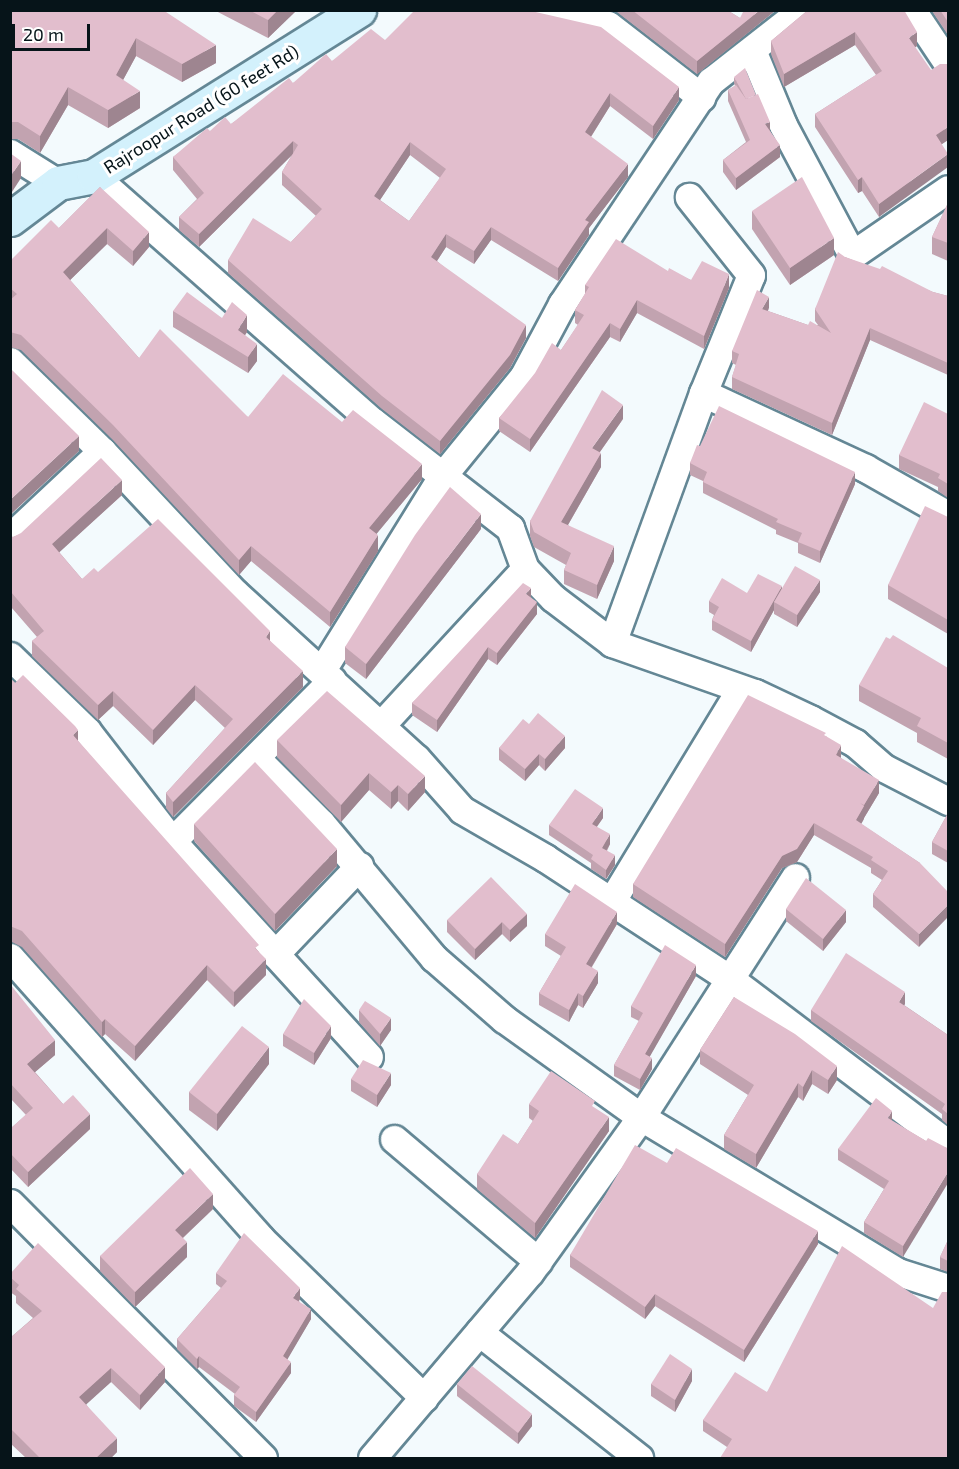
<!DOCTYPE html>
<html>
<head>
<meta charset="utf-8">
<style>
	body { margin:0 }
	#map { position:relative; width:959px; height:1469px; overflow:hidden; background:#f3fafd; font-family:"Exo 2",sans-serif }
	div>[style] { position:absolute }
	.roads { filter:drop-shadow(2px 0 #648795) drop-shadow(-2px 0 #648795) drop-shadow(0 2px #648795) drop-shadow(0 -2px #648795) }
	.minor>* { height:27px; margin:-13.5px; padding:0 13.5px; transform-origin:13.5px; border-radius:13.5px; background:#fff }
	.secondary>* { height:33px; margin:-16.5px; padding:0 16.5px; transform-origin:16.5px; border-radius:16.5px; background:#d3f1fc }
	.wall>* { inset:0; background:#c2a3b0 }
	.shaded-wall>* { inset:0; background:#9e8590 }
	.building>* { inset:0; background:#e2becd }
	span { translate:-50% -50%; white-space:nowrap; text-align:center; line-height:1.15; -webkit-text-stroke:6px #fff; paint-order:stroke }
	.street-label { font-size:18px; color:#061419 }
	.frame { position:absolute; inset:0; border:12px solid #061419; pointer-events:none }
	.scale { position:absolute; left:12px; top:24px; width:78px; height:27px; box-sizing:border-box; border:3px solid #061419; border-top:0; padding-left:8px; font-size:18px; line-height:21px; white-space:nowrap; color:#061419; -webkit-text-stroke:4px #fff; paint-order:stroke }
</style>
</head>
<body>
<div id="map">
	<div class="roads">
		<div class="minor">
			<i style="left:530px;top:10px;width:79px;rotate:10.9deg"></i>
			<i style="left:608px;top:25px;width:118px;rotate:37.7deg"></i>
			<i style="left:912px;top:10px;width:65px;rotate:56.3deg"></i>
			<i style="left:752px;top:50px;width:81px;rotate:67.5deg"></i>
			<i style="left:783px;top:125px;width:147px;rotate:62deg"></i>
			<i style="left:852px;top:255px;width:116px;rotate:-34.5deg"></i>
			<i style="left:10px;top:153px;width:57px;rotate:32deg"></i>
			<i style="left:94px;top:176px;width:371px;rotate:41.4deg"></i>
			<i style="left:372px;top:421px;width:175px;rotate:37.8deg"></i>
			<i style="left:510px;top:528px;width:44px;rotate:69.9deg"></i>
			<i style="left:525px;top:569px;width:40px;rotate:46deg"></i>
			<i style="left:553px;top:598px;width:74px;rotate:37.3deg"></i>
			<i style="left:612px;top:643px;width:151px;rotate:19.3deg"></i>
			<i style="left:755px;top:693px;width:61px;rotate:25.3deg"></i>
			<i style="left:810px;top:719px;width:51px;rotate:28.1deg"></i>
			<i style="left:855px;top:743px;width:38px;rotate:41deg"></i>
			<i style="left:884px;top:768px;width:72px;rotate:27.3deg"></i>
			<i style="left:10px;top:361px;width:129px;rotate:44.4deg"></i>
			<i style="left:102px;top:451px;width:195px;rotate:46.9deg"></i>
			<i style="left:235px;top:593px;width:245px;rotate:42.4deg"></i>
			<i style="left:416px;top:758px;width:69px;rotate:48.5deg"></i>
			<i style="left:462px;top:810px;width:96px;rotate:30deg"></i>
			<i style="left:545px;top:858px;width:221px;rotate:33.2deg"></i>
			<i style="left:730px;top:979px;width:273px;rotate:37.1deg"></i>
			<i style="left:703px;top:393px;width:179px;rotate:24.8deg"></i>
			<i style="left:865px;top:468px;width:95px;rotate:29.5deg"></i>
			<i style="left:10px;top:537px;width:126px;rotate:-43.1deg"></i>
			<i style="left:612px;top:643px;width:266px;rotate:-70deg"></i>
			<i style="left:703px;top:393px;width:127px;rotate:-67.9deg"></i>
			<i style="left:751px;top:275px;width:100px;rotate:-128.5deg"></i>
			<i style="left:10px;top:656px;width:107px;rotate:44.2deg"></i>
			<i style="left:87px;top:731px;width:139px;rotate:52.3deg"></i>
			<i style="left:322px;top:670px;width:229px;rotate:-58.2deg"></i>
			<i style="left:443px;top:475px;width:127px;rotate:-50.8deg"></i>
			<i style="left:523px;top:377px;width:83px;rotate:-61.9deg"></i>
			<i style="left:562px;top:304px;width:268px;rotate:-56.3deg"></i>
			<i style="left:711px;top:81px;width:115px;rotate:-38deg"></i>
			<i style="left:332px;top:680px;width:227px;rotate:134.8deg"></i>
			<i style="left:172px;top:841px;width:292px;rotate:47.6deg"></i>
			<i style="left:381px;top:725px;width:212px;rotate:-47.3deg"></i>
			<i style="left:256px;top:758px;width:92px;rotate:45deg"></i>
			<i style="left:321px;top:823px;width:176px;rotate:50.1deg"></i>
			<i style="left:434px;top:958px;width:93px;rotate:41.1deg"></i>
			<i style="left:504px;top:1019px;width:168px;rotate:35.6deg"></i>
			<i style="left:641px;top:1117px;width:300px;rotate:31.1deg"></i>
			<i style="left:898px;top:1272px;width:52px;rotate:17.7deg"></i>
			<i style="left:611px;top:902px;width:248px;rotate:-58.7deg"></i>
			<i style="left:275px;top:954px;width:122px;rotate:-46.3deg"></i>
			<i style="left:10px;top:957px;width:376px;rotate:48.3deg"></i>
			<i style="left:260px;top:1238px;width:229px;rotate:44.3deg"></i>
			<i style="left:394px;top:1139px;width:189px;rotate:40.3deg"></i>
			<i style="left:10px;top:1203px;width:359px;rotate:45.2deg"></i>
			<i style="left:479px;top:1332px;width:204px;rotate:38.2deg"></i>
			<i style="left:372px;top:1458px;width:244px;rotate:-49.7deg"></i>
			<i style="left:530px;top:1272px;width:191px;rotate:-54.4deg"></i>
			<i style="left:641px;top:1117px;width:285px;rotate:-57.3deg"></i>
		</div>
		<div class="secondary">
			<i style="left:10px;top:219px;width:60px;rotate:-36.9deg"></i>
			<i style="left:58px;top:183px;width:37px;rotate:-11deg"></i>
			<i style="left:94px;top:176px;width:313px;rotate:-32.1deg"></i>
		</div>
	</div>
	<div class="wall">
		<i style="clip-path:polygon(10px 10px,163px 10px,216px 63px,182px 82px,136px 56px,123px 80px,140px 108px,108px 128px,68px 105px,40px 153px,18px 139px,10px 139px)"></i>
		<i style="clip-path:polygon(214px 10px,297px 10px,268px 38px)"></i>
		<i style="clip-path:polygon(607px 10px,727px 10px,740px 18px,776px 10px,697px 74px,617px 12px)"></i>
		<i style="clip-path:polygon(808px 10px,917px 46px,915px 47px,948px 140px,942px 144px,879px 217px,862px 191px,858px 193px,815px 127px,815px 114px,876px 75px,855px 45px,784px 87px,771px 54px,771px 41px)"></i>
		<i style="clip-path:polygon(932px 10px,948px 10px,948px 35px,932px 11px)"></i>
		<i style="clip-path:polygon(evenodd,385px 40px,679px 100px,653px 139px,610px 106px,591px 137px,628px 177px,589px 228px,589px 235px,558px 281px,491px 240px,474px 264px,446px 247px,437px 261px,526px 338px,510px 368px,440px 454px,382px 409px,228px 273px,228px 260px,291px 242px,316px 216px,282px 185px,282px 172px,292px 155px,199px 247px,179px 230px,179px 217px,197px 199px,173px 170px,173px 157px,210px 131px,231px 124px,293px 83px,332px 61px,385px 40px,410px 155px,440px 178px,409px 221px,380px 200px,410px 155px)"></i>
		<i style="clip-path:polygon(734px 77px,770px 131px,780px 157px,736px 190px,723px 172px,723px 160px,746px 142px,728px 101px,728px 90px,735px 86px,734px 83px)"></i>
		<i style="clip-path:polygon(100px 187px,149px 247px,133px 266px,107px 244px,70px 280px,139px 358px,248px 417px,342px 422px,422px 479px,376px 534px,378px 551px,330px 627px,251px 561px,239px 575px,113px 440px,21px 350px,10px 347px,10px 261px,59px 228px)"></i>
		<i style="clip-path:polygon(948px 203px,948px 261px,932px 254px,932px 237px)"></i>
		<i style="clip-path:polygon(752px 211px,834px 255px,790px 285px,752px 229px)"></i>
		<i style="clip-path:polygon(845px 257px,933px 292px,948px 296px,948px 375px,870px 340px,832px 435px,732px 389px,732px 377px,736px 365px,732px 363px,732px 351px,769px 308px,768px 311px,808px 325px,818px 325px,815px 321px,815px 309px)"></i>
		<i style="clip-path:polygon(668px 271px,691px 280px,729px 288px,704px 349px,637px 313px,620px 342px,610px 337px,530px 452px,499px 431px,499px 418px,561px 350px,578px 325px,575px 323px,575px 310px,585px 294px,585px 285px)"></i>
		<i style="clip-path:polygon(173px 311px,222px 318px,247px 332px,245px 335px,257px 361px,248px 373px,173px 327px)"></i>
		<i style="clip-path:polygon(948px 414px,948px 498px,938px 491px,938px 487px,899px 469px,899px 455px)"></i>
		<i style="clip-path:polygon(623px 419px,600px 452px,601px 467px,568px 525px,614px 561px,597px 599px,564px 584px,564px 570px,566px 565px,534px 547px,530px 536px,530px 521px)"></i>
		<i style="clip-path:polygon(700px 446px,855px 484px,820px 563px,798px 553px,798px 543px,776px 534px,776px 530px,703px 493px,703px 481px,690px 475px,690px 463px)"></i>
		<i style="clip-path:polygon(122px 495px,59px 552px,82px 579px,98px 572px,270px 641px,303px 687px,173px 817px,166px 808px,166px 793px,225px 728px,195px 700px,153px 745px,113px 706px,98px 720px,32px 656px,32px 641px,37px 637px,11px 607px,10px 608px,10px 536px,13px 537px)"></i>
		<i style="clip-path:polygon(948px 517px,948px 634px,888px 599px,888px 585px)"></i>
		<i style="clip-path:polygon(481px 529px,366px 679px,345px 663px,345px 647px)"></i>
		<i style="clip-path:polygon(782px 589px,820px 592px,797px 627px,774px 614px,774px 610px,751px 652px,712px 630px,712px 620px,714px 615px,709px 612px,709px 601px,747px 593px)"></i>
		<i style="clip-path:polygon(531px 597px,537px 614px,497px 665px,488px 659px,437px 732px,412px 715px,412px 703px)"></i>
		<i style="clip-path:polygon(948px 669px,948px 759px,917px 742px,917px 733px,859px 701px,859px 685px)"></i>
		<i style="clip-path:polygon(10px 678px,78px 741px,259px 952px,266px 975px,234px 1007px,207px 980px,135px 1061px,105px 1034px,102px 1037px,22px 947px,10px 941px)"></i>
		<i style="clip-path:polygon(529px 724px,565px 748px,545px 771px,539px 765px,525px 781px,499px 760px,499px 748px)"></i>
		<i style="clip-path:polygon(826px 736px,841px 758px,879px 793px,864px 818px,864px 817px,861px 824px,920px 863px,919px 947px,873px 907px,873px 894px,882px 880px,871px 873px,871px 868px,814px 835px,797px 862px,782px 868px,725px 957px,633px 897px,633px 884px)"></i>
		<i style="clip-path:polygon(277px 740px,425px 792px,408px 811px,398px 801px,391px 809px,369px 790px,341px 822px,277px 757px)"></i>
		<i style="clip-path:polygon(948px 813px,948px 863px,932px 854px,932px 842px)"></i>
		<i style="clip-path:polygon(603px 818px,596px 827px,610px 844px,607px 851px,615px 865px,606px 879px,591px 869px,591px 863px,549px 835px,549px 825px)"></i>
		<i style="clip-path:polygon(194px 824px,337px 866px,275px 931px,194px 841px)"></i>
		<i style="clip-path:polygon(786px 909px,846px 922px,823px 951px,786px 921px)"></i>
		<i style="clip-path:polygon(527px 914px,527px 926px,510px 942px,502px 934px,475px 960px,447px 932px,447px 920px)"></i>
		<i style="clip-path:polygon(617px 924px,592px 967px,598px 983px,583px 1008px,578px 1005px,569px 1022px,539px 1005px,539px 993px,561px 956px,545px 946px,545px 934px)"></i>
		<i style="clip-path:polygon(696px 976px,649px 1057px,652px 1069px,640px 1090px,614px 1076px,614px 1065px,639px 1021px,631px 1017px,631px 1006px)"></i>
		<i style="clip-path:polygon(10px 984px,55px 1055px,35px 1072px,63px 1104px,90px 1129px,28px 1187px,10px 1168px,10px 1129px,26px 1115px,10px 1098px)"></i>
		<i style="clip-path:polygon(734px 997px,837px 1080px,828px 1094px,812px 1084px,803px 1101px,798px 1097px,756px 1168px,724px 1149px,724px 1135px,748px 1095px,700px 1064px,700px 1050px)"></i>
		<i style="clip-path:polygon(905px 1004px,904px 1005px,948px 1035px,948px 1125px,942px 1120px,942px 1114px,811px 1021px,811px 1010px)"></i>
		<i style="clip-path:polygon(359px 1010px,391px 1030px,380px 1046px,359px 1022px)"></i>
		<i style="clip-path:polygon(283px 1034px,331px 1038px,314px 1065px,283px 1046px)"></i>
		<i style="clip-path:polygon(269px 1064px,217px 1131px,189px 1110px,189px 1092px)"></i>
		<i style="clip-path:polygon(351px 1079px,391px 1085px,377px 1107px,351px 1091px)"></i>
		<i style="clip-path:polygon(529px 1104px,609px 1131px,535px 1238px,477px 1189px,477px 1174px,518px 1144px,533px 1121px,529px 1118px)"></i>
		<i style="clip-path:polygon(892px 1121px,926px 1141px,947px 1148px,903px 1257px,864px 1233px,864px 1222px,884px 1189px,838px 1160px,838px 1149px)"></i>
		<i style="clip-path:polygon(667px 1163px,818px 1244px,744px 1362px,655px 1306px,645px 1319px,570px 1267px,570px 1255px)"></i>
		<i style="clip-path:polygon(213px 1209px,183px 1238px,187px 1257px,135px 1307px,100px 1271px,100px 1256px)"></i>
		<i style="clip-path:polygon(948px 1240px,948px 1272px,940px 1269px,940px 1257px)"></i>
		<i style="clip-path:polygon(216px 1273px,300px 1299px,299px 1301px,311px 1319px,287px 1359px,291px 1373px,256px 1422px,234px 1406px,234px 1395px,235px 1394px,199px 1367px,197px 1369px,177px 1349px,177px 1339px,221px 1288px,216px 1284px)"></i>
		<i style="clip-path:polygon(10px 1274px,165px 1382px,140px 1410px,111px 1382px,86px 1404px,117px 1452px,111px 1458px,26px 1458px,10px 1443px,10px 1338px,33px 1318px,16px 1303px,16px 1296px,10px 1292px)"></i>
		<i style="clip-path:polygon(933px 1308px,948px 1458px,727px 1447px,703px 1431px,703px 1420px,767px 1392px)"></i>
		<i style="clip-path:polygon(692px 1381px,675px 1412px,651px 1396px,651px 1384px)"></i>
		<i style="clip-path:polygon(457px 1384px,532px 1426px,518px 1444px,457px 1396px)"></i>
	</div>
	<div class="shaded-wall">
		<i style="clip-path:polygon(278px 10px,297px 10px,268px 38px,268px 20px)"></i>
		<i style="clip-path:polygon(760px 10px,776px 10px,697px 74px,697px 61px)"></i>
		<i style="clip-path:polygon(855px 32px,855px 45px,784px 87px,784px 74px)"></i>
		<i style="clip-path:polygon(917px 32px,917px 46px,909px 51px,909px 38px)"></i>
		<i style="clip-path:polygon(136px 38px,136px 56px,116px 93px,116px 75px)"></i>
		<i style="clip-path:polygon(216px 45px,216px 63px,182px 82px,182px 64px)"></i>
		<i style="clip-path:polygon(68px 87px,68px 105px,40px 153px,40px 136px)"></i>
		<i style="clip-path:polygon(679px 87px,679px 100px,653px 139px,653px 126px)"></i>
		<i style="clip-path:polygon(140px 91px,140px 108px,108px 128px,108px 110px)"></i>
		<i style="clip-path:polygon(610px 93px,610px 106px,585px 146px,585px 132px)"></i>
		<i style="clip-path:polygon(770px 122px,770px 134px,765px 124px)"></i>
		<i style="clip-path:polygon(948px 127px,948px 140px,936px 148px,936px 135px)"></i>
		<i style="clip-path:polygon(293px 141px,293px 154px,199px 247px,199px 234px)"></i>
		<i style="clip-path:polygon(410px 142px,410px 155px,374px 209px,374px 196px)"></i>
		<i style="clip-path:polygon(780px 145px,780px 157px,736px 190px,736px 178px)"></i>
		<i style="clip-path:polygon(948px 154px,948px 167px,879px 217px,879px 204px)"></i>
		<i style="clip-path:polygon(21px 161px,21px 178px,10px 195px,10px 177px)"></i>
		<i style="clip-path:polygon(628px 164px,628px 177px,589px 228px,589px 235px,558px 281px,558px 268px,585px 220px)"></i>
		<i style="clip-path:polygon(862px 177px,862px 191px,858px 193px,858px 180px)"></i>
		<i style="clip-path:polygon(491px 227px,491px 240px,474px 264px,474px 251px)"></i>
		<i style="clip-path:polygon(107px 228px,107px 244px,63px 287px,63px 272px)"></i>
		<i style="clip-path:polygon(149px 232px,149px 247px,133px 266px,133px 251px)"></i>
		<i style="clip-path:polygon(446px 234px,446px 247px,431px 270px,431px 257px)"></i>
		<i style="clip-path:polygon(834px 238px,834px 255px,790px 285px,790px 268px)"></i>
		<i style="clip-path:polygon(729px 274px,729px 288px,704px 349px,704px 336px)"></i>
		<i style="clip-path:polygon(769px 297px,769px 308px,762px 321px,762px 309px)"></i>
		<i style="clip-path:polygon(637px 300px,637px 313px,620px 342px,620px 329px)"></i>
		<i style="clip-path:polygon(247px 315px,247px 332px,238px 346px,238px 330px)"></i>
		<i style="clip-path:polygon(610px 323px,610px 337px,530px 452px,530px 439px)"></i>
		<i style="clip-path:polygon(526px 325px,526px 338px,510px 368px,440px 454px,440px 441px)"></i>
		<i style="clip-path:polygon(870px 328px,870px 340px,832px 435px,832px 423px)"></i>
		<i style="clip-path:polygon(257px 344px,257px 361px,248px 373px,248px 357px)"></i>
		<i style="clip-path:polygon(623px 405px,623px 419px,592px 463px,592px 448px)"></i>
		<i style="clip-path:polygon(79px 436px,79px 451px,10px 515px,10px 500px)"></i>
		<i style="clip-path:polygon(601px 453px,601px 467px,561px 537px,561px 522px)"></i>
		<i style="clip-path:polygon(422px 464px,422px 479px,369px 543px,369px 528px)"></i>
		<i style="clip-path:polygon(855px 472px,855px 484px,820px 563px,820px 551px)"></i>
		<i style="clip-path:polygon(122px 480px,122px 495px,52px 559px,52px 544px)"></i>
		<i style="clip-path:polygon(481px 514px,481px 529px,366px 679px,366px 664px)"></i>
		<i style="clip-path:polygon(378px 535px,378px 551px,330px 627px,330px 612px)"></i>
		<i style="clip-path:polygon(251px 546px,251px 561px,239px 575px,239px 560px)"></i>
		<i style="clip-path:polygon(614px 546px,614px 561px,597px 599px,597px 585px)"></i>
		<i style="clip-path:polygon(820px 580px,820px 592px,797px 627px,797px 615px)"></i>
		<i style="clip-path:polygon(782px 586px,782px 597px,774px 602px,774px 610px,751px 652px,751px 641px)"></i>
		<i style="clip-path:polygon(531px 588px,531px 600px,526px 594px)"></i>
		<i style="clip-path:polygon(10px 592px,11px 592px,11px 607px,10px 608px)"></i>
		<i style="clip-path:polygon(537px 602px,537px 614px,497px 665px,497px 653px)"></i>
		<i style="clip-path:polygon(270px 631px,270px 647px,266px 637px)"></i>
		<i style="clip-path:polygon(488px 647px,488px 659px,437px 732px,437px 720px)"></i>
		<i style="clip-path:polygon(303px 671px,303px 687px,173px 817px,173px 802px)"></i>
		<i style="clip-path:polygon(195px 685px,195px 700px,153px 745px,153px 730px)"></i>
		<i style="clip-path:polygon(113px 691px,113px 706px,98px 720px,98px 705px)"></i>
		<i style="clip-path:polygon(78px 730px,78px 745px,73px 735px)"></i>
		<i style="clip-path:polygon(565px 736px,565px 748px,545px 771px,545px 759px)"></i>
		<i style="clip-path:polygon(841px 745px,841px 758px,836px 755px)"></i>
		<i style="clip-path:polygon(539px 754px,539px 765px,525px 781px,525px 769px)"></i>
		<i style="clip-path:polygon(369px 773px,369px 790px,341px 822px,341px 805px)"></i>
		<i style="clip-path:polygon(425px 776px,425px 792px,408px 811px,408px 794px)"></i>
		<i style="clip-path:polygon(879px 780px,879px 793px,864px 818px,864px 805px)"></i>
		<i style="clip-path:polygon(398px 785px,398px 801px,391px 809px,391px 792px)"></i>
		<i style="clip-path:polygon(864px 806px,864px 819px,856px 833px,856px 820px)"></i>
		<i style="clip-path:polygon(603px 808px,603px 818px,592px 834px,592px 824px)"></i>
		<i style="clip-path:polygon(814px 823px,814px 835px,797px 862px,782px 868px,725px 957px,725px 944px,782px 856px)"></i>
		<i style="clip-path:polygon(610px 834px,610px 844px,602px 858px,602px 848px)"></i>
		<i style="clip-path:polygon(337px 849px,337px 866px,275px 931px,275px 914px)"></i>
		<i style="clip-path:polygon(615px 855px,615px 865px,606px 879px,606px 870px)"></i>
		<i style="clip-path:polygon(948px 905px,948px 917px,919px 947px,919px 934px)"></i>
		<i style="clip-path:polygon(846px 910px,846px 922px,823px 951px,823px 939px)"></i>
		<i style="clip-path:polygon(617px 912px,617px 924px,586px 976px,586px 964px)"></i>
		<i style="clip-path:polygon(527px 914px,527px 926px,510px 942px,510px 930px)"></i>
		<i style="clip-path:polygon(502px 922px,502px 934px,475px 960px,475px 949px)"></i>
		<i style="clip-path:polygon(266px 959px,266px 975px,234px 1007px,234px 992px)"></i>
		<i style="clip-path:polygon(207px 965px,207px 980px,135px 1061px,135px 1046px)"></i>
		<i style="clip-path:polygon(696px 965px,696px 976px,645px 1065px,645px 1054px)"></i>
		<i style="clip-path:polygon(598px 971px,598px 983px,583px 1008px,583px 996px)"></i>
		<i style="clip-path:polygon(905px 992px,905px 1004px,899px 1013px,899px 1002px)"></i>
		<i style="clip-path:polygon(578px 993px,578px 1005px,569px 1022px,569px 1010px)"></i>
		<i style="clip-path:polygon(391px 1018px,391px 1030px,380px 1046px,380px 1034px)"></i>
		<i style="clip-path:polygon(105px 1019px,105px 1034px,102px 1037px,102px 1022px)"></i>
		<i style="clip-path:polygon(331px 1026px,331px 1038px,314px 1065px,314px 1053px)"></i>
		<i style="clip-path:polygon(55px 1040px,55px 1055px,27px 1079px,27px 1064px)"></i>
		<i style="clip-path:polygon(269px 1047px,269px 1064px,217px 1131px,217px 1114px)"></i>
		<i style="clip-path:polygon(652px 1058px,652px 1069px,640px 1090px,640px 1079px)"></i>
		<i style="clip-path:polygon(837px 1066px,837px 1080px,828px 1094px,828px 1080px)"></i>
		<i style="clip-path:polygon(812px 1070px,812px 1084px,803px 1101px,803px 1087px)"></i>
		<i style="clip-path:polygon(391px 1073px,391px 1085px,377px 1107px,377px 1095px)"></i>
		<i style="clip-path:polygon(798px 1083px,798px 1097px,756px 1168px,756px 1154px)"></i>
		<i style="clip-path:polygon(892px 1111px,892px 1122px,888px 1118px)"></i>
		<i style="clip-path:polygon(90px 1114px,90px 1129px,28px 1187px,28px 1172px)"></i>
		<i style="clip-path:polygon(609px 1117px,609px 1131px,535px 1238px,535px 1223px)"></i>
		<i style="clip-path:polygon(948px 1172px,948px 1183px,903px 1257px,903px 1246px)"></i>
		<i style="clip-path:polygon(213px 1194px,213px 1209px,175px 1245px,175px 1230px)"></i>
		<i style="clip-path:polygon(818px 1231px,818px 1244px,744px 1362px,744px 1350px)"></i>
		<i style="clip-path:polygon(187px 1242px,187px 1257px,135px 1307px,135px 1292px)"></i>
		<i style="clip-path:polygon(300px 1288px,300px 1299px,293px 1309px,293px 1298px)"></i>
		<i style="clip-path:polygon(655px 1294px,655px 1306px,645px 1319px,645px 1307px)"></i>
		<i style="clip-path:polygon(311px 1309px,311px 1319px,283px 1367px,283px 1356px)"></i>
		<i style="clip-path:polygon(199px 1356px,199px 1367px,197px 1369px,197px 1359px)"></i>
		<i style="clip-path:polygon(291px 1362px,291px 1373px,256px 1422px,256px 1412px)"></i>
		<i style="clip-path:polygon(165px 1367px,165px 1382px,140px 1410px,140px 1395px)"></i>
		<i style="clip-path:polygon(111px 1368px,111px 1382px,79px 1411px,79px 1397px)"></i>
		<i style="clip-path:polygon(692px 1369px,692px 1381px,675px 1412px,675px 1400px)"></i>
		<i style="clip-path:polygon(532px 1414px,532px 1426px,518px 1444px,518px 1433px)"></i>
		<i style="clip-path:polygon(117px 1438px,117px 1452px,111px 1458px,96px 1458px)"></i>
	</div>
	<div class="building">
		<i style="clip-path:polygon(10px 10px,163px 10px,216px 45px,182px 64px,136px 38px,116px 75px,140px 91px,108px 110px,68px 87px,40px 136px,18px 122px,10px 122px)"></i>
		<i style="clip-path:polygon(249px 10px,278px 10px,268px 20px)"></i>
		<i style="clip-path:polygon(evenodd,415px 10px,527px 10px,601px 27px,679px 87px,653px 126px,610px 93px,585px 132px,628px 164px,585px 220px,589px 222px,558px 268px,491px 227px,474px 251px,446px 234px,431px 257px,526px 325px,510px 355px,440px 441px,382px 396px,228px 260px,253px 218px,291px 242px,322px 209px,282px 172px,298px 145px,293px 141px,199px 234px,179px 217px,204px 193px,173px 157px,207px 128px,210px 131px,225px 117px,231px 124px,289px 78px,293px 83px,326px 54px,332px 61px,371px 29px,385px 40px,415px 10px,410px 142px,446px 169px,409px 221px,374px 196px,410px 142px)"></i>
		<i style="clip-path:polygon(632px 10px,727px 10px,740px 18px,744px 10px,760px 10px,697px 61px)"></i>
		<i style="clip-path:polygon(808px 10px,904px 10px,917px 32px,909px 38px,931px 70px,940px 64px,948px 64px,948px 127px,936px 135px,948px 154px,879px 204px,862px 177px,858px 180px,815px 114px,882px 71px,855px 32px,784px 74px,771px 41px)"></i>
		<i style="clip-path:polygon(940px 10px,948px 10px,948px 22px)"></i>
		<i style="clip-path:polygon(745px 68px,756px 95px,746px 99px,734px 77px)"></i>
		<i style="clip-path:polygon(736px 85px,746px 99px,758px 94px,770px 122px,765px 124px,780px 145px,736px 178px,723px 160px,750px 140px,728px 90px)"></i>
		<i style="clip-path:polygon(10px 153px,21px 161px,10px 177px)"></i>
		<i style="clip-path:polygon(802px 177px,834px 238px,790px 268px,752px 211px)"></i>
		<i style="clip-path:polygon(100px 187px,149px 232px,133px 251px,107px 228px,63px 272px,139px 358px,160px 329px,248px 417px,283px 374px,342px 422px,353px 410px,422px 464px,369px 528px,378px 535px,330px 612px,251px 546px,239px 560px,113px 425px,21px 335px,10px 332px,10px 300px,17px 294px,10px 288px,10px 261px,51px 220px,59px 228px)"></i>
		<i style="clip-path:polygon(948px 203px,948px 243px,932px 237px)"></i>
		<i style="clip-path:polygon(616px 239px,668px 271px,669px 268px,691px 280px,702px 261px,729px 274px,704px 336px,637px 300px,620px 329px,610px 323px,530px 439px,499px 418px,535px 373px,552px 343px,561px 350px,584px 315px,575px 310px,589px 287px,585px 285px)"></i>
		<i style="clip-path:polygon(838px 252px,845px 257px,880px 269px,882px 266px,933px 292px,948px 296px,948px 363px,870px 328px,832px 423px,732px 377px,739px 354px,732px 351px,757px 290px,769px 297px,762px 309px,808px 325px,810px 321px,831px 333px,815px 309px)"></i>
		<i style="clip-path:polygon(187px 292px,222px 318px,232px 302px,247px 315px,238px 330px,257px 344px,248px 357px,173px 311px)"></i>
		<i style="clip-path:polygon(10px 368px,79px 436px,10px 500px)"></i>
		<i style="clip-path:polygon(602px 390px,623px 405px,592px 448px,601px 453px,561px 522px,614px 546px,597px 585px,564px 570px,571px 553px,534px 532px,530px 521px)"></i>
		<i style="clip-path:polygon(924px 402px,948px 414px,948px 484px,938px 478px,940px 474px,899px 455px)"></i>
		<i style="clip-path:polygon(719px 406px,855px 472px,820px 551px,798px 542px,802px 533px,776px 522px,778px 519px,703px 482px,707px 472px,690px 463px,697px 445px,700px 446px)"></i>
		<i style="clip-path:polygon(101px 458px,122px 480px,52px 544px,82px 579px,94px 568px,98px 572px,158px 519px,270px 631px,266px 637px,303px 671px,173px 802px,166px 793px,233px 719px,195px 685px,153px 730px,113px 691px,98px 705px,32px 641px,44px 631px,11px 592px,10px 592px,10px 536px,13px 537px,21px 533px)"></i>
		<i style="clip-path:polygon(450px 487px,481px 514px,366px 664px,345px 647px,415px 535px)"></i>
		<i style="clip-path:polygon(925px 506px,948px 517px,948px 620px,888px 585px)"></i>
		<i style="clip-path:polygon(795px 566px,820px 580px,797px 615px,774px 602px)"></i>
		<i style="clip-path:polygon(758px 574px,782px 586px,751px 641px,712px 620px,719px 607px,709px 601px,722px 578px,747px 593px)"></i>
		<i style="clip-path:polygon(523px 583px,531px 588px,526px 594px,537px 602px,497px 653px,488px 647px,437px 720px,412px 703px)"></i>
		<i style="clip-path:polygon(893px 635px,948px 668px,948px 743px,917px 726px,921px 718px,859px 685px,886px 637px,890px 639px)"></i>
		<i style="clip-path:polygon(23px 675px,75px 726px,78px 730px,73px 735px,259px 945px,255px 948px,266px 959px,234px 992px,207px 965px,135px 1046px,105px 1019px,102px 1022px,22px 931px,10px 926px,10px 678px,15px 683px)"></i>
		<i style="clip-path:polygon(327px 691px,425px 776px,408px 794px,398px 785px,391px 792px,369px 773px,341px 805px,277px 740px)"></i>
		<i style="clip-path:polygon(748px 695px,826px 733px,824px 735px,841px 745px,836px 755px,879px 780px,864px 805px,860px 803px,864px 806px,856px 820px,920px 863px,948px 892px,948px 905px,919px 934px,873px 894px,888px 871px,871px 860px,873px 857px,814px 823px,797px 849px,782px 856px,725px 944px,633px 884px)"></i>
		<i style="clip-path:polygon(538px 713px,565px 736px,545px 759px,539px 754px,525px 769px,499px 748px,523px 719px,529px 724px)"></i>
		<i style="clip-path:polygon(255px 762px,337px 849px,275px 914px,194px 824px)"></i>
		<i style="clip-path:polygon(575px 789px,603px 808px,592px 824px,610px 834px,602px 848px,615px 855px,606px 870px,591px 859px,593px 855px,549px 825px)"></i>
		<i style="clip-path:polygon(948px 813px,948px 851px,932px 842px)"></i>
		<i style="clip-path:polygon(491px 877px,527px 914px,510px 930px,502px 922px,475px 949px,447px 920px)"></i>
		<i style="clip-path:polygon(806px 878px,846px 910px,823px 939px,786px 909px)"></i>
		<i style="clip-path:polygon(575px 884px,617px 912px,586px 964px,598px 971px,583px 996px,578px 993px,569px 1010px,539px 993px,566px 947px,545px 934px)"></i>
		<i style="clip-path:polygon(665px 945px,696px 965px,645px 1054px,652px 1058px,640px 1079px,614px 1065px,643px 1013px,631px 1006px)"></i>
		<i style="clip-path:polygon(846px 953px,905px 992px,899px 1002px,948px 1035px,948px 1114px,942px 1109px,945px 1104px,811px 1010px)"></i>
		<i style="clip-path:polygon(10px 984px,55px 1040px,27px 1064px,63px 1104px,73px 1095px,90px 1114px,28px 1172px,10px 1153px,10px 1129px,33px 1108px,10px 1083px)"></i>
		<i style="clip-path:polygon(734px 997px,795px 1034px,837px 1066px,828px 1080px,812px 1070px,803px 1087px,798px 1083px,756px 1154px,724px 1135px,754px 1085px,700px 1050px)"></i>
		<i style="clip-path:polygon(304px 999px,331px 1026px,314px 1053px,283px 1034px)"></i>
		<i style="clip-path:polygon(365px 1001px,391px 1018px,380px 1034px,359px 1010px)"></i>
		<i style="clip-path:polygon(242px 1026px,269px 1047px,217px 1114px,189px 1092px)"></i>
		<i style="clip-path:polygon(363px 1060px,391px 1073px,377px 1095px,351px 1079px)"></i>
		<i style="clip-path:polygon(551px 1071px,595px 1101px,592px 1106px,609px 1117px,535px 1223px,477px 1174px,503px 1134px,518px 1144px,539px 1111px,529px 1104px)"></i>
		<i style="clip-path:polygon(876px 1098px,892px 1111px,888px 1118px,926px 1141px,928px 1138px,947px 1148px,948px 1148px,948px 1172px,903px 1246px,864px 1222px,889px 1181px,838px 1149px)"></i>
		<i style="clip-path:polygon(635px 1145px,667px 1163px,676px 1148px,818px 1231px,744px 1350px,655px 1294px,645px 1307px,570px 1255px)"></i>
		<i style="clip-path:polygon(190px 1168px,213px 1194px,175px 1230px,187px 1242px,135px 1292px,100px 1256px)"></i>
		<i style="clip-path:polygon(244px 1233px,300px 1288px,293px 1298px,311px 1309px,283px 1356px,291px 1362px,256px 1412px,234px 1395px,240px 1387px,199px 1356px,197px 1359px,177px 1339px,227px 1281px,216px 1273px)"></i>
		<i style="clip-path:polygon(948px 1240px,948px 1261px,940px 1257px)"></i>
		<i style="clip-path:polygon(38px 1243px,165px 1367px,140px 1395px,111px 1368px,79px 1397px,117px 1438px,96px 1458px,40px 1458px,10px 1428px,10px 1338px,42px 1311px,16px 1289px,19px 1285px,10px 1277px,10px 1274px)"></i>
		<i style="clip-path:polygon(842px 1246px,933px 1308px,942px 1292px,948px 1292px,948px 1458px,720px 1458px,732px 1439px,703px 1420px,735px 1372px,767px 1392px)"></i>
		<i style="clip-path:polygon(670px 1354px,692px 1369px,675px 1400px,651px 1384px)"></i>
		<i style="clip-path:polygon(472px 1366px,532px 1414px,518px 1433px,457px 1384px)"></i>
	</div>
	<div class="street-label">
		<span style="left:201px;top:109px;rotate:-32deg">Rajroopur Road (60 feet Rd)</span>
	</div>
	<div class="frame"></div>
	<div class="scale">20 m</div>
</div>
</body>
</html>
